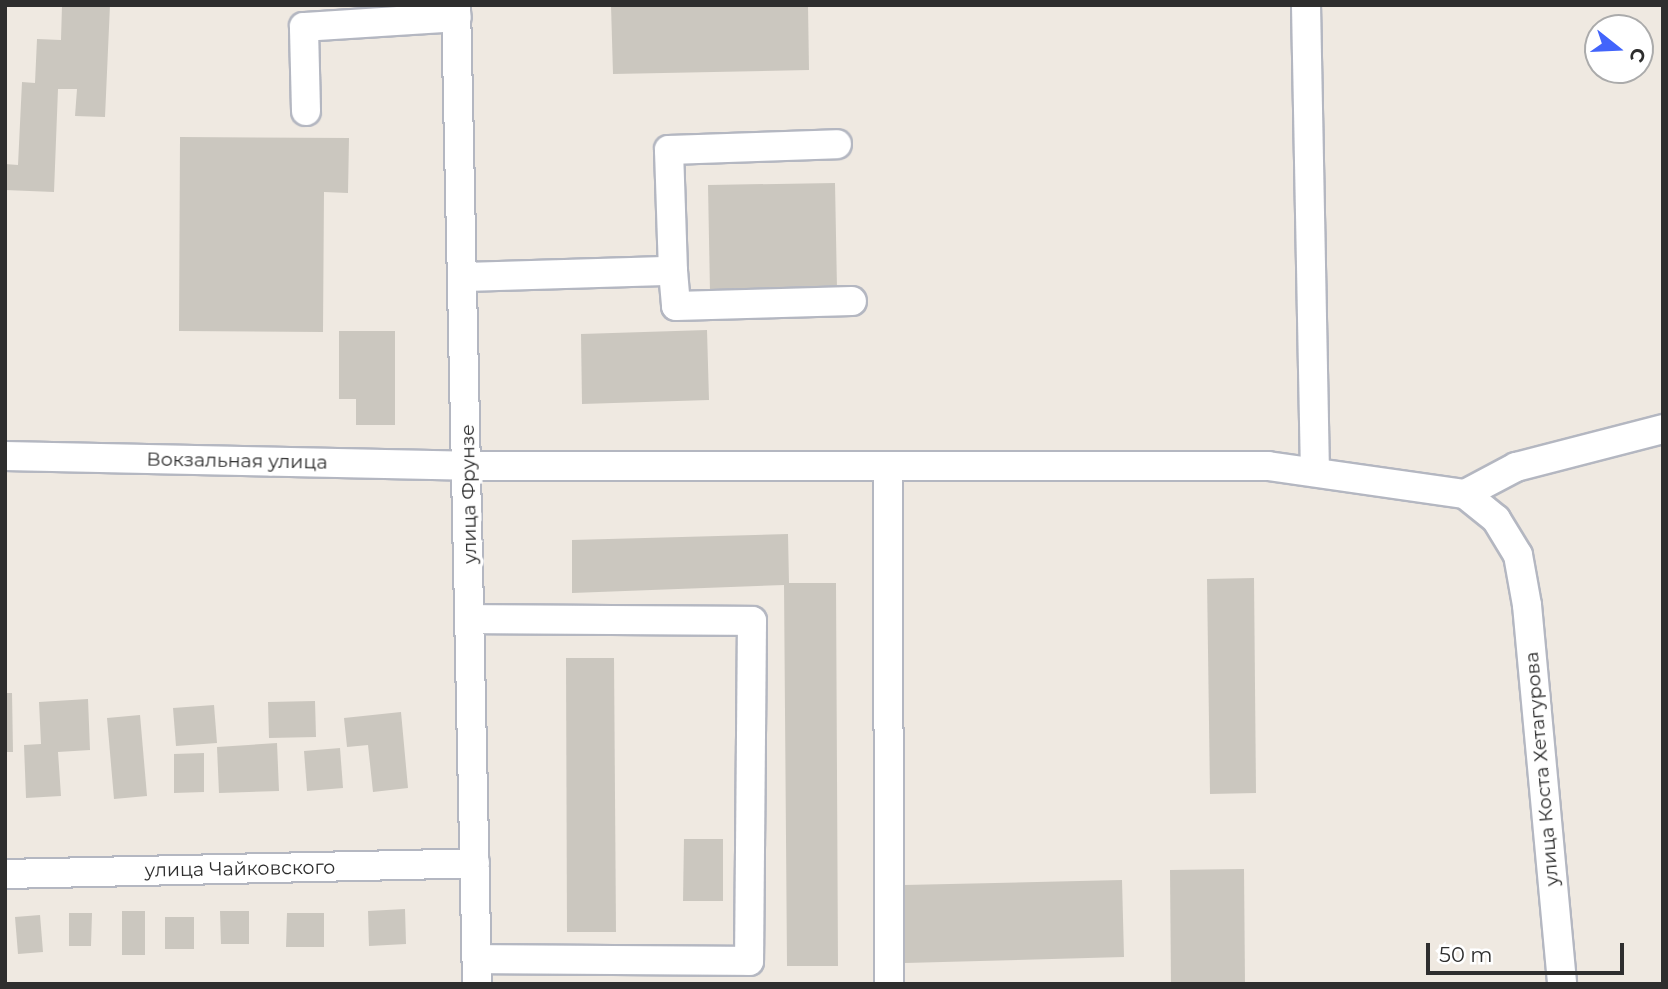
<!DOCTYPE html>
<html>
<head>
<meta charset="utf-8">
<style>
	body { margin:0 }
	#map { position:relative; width:1668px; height:989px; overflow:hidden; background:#efe9e1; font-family:Montserrat,sans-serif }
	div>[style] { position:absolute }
	.building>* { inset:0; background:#cbc7bf }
	.roads { filter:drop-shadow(2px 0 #b4b7c1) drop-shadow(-2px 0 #b4b7c1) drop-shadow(0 2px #b4b7c1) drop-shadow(0 -2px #b4b7c1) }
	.minor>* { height:28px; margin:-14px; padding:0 14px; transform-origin:14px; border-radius:14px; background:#fff }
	span { translate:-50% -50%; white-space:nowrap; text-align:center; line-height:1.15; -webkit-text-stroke:7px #fff; paint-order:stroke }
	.street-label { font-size:19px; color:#2e2e2e }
	.frame { position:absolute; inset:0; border:7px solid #2e2e2e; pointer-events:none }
	.north { position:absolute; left:1584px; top:14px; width:70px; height:70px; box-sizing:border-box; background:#fff; border:2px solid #ababab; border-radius:50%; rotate:108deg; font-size:19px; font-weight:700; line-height:28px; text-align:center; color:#2e2e2e }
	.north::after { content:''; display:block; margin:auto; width:24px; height:32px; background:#4264fb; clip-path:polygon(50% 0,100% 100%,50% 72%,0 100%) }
	.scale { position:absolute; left:1426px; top:943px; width:198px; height:32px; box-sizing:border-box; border:4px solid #2e2e2e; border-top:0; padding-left:9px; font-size:21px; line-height:24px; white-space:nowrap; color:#2e2e2e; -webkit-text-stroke:5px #fff; paint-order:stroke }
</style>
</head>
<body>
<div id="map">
	<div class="building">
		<i style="clip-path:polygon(62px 5px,110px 5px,105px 117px,75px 116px,77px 89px,58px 89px,54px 192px,5px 190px,5px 164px,18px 165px,22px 82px,35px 83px,37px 39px,61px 40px)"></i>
		<i style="clip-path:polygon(611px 5px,808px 5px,809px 70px,613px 74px)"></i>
		<i style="clip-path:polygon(180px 137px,349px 138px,348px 193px,324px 192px,323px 332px,179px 331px)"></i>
		<i style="clip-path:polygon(835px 183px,837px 289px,710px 292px,708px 185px)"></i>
		<i style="clip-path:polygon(707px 330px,709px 400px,582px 404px,581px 334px)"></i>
		<i style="clip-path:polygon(339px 331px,395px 331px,395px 425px,356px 425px,356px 399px,339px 399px)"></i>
		<i style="clip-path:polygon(788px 534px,789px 583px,836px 583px,838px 966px,787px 966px,784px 585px,572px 593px,572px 540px)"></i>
		<i style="clip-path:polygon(1254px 578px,1256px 793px,1210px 794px,1207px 579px)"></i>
		<i style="clip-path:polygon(566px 658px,614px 658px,616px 932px,567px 932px)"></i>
		<i style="clip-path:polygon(5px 693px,12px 693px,13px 752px,5px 752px)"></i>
		<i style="clip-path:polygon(88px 699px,90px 750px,58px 752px,61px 796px,26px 798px,24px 745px,41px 744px,39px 702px)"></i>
		<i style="clip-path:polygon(315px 701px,316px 737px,269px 738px,268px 702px)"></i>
		<i style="clip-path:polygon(214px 705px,217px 743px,176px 746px,173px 708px)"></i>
		<i style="clip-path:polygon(401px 712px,408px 788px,373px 792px,368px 745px,347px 747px,344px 718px)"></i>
		<i style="clip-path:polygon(140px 715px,147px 796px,114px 799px,107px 718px)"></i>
		<i style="clip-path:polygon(277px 743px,279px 791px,219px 793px,217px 747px)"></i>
		<i style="clip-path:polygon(340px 748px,343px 788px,307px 791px,304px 751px)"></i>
		<i style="clip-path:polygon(204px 753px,204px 792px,174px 793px,174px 754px)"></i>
		<i style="clip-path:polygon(684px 839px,723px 839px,723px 901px,683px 901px)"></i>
		<i style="clip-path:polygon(1244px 869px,1245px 984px,1171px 984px,1170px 870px)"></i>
		<i style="clip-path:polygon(1122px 880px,1124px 957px,905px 963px,904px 885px)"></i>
		<i style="clip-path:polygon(405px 909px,406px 944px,369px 946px,368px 911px)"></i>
		<i style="clip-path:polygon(122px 911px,145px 911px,145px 955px,122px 955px)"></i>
		<i style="clip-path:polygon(220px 911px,249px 911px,249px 944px,221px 944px)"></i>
		<i style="clip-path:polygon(69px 913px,92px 913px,91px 946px,69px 946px)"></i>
		<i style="clip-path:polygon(287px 913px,324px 913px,324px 947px,286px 947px)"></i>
		<i style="clip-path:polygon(40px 915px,43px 952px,18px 954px,15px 917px)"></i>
		<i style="clip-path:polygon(165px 917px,194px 917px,194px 949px,165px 949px)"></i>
	</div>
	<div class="roads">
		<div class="minor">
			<i style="left:456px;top:5px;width:979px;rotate:88.77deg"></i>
			<i style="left:1306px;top:5px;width:467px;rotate:88.9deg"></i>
			<i style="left:306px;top:111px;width:84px;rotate:-91.4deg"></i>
			<i style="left:304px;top:27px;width:153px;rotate:-3.7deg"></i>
			<i style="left:673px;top:271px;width:35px;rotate:85deg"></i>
			<i style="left:676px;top:306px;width:176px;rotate:-1.6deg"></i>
			<i style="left:465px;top:277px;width:208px;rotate:-1.7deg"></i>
			<i style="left:673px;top:271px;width:121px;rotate:-91.9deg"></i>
			<i style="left:669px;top:150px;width:168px;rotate:-2deg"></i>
			<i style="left:5px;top:456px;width:463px;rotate:1.2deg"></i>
			<i style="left:468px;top:466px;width:800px"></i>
			<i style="left:1268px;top:466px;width:199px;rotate:8.1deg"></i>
			<i style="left:1465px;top:494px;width:40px;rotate:39deg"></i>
			<i style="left:1496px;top:519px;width:42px;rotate:58.6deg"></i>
			<i style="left:1518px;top:555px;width:51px;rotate:79.8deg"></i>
			<i style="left:1527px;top:605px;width:381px;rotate:84.7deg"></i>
			<i style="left:888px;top:466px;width:518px;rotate:89.89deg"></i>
			<i style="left:1465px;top:494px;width:58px;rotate:-27.9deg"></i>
			<i style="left:1516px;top:467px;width:152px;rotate:-14.5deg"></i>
			<i style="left:471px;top:619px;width:281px;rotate:0.4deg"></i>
			<i style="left:752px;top:621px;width:340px;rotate:90.5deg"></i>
			<i style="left:749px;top:961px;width:272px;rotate:-179.6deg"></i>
			<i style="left:5px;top:874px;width:470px;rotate:-1.3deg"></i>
		</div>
	</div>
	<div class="street-label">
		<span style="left:237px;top:461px;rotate:1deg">Вокзальная улица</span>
		<span style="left:469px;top:494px;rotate:-91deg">улица Фрунзе</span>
		<span style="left:1542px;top:769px;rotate:-95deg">улица Коста Хетагурова</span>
		<span style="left:240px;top:869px;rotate:-1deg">улица Чайковского</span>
	</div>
	<div class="frame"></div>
	<div class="north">С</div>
	<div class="scale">50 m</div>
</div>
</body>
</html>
